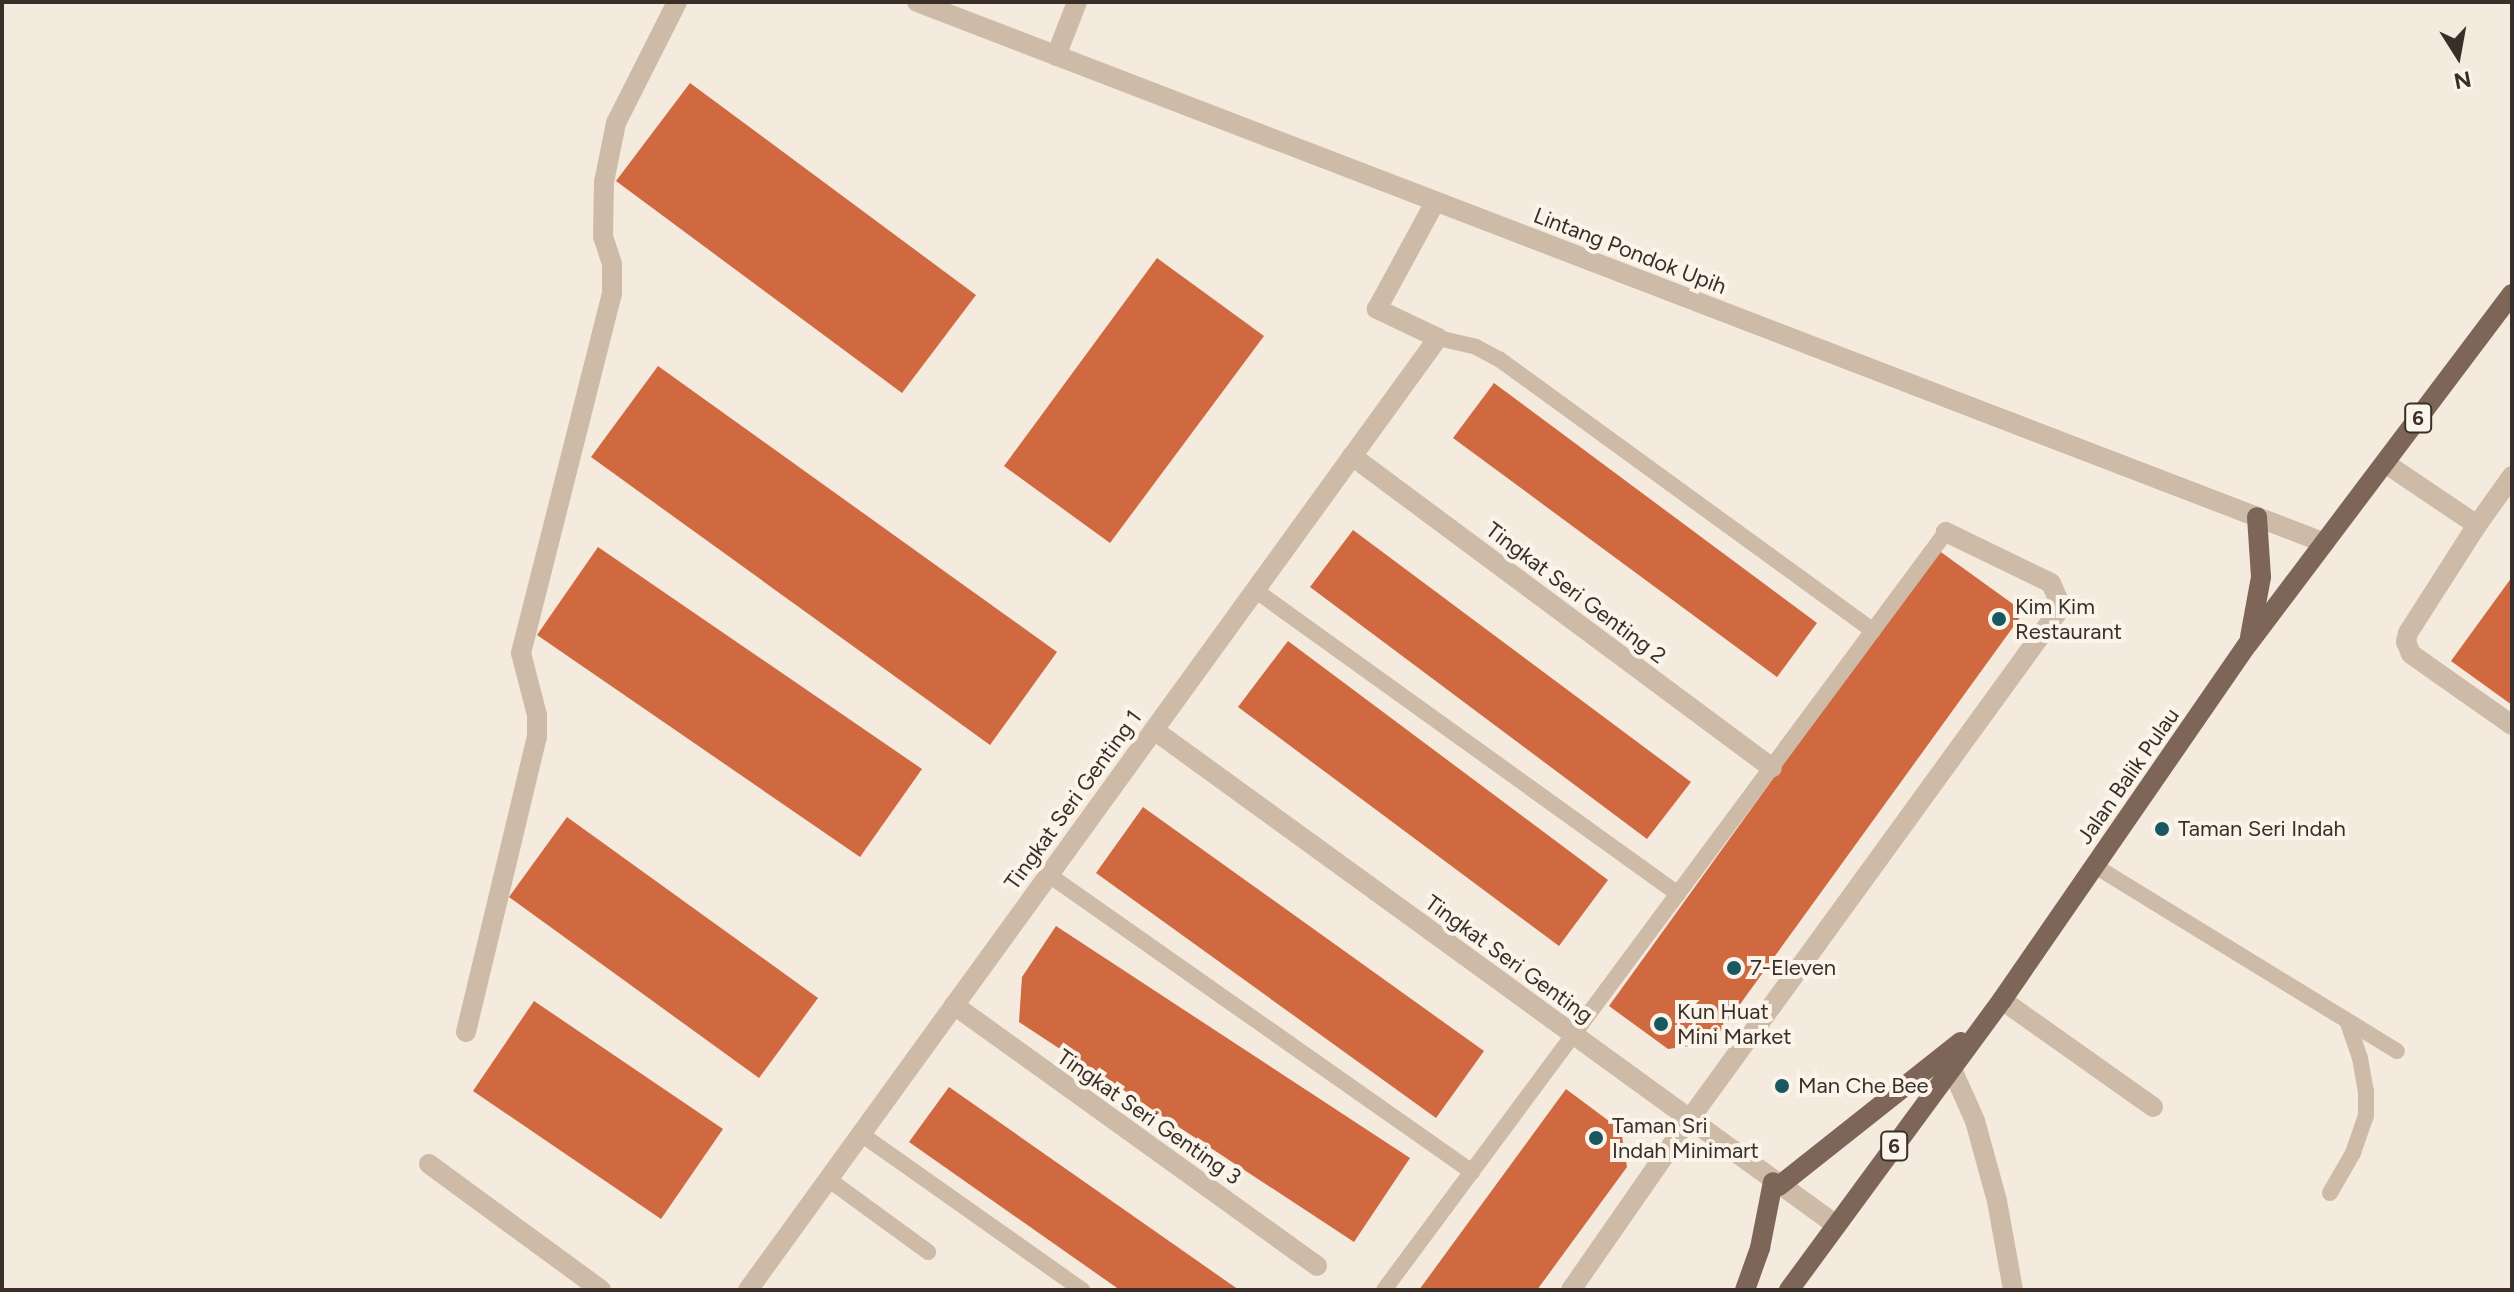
<!DOCTYPE html>
<html>
<head>
<meta charset="utf-8">
<style>
	body { margin:0 }
	#map { position:relative; width:2514px; height:1292px; overflow:hidden; background:#f4eadd; font-family:Figtree,sans-serif }
	div>[style] { position:absolute }
	.building>* { inset:0; background:#d0693f }
	.service>* { height:16px; margin:-8px; padding:0 8px; transform-origin:8px; border-radius:8px; background:#cebba7 }
	.minor>* { height:20px; margin:-10px; padding:0 10px; transform-origin:10px; border-radius:10px; background:#cebba7 }
	.primary>* { height:20px; margin:-10px; padding:0 10px; transform-origin:10px; border-radius:10px; background:#7d6658 }
	.dots>* { width:22px; height:22px; translate:-50% -50%; box-sizing:border-box; border:4px solid #fbf4ea; border-radius:50% }
	span { translate:-50% -50%; white-space:nowrap; text-align:center; line-height:1.15; -webkit-text-stroke:8px #fbf4ea; paint-order:stroke }
	.shield-label span { padding:2px 6px; background:#fbf4ea; border:2px solid; border-radius:6px; -webkit-text-stroke-width:0 }
	.shield-label { font-size:20px; color:#3a2f28; font-weight:700 }
	.street-label { font-size:22px; color:#3a2f28 }
	.poi-label { font-size:22px; color:#3a2f28 }
	.left { translate:0 -50%; text-align:left }
	.frame { position:absolute; inset:0; border:4px solid #3a2f28; pointer-events:none }
	.north { position:absolute; left:2418px; top:16px; width:80px; height:80px; -webkit-text-stroke:6px #fbf4ea; paint-order:stroke; rotate:169deg; font-size:22px; font-weight:700; line-height:32px; text-align:center; color:#3a2f28 }
	.north::after { content:''; display:block; margin:auto; width:28px; height:36px; background:#3a2f28; clip-path:polygon(50% 0,100% 100%,50% 72%,0 100%) }
</style>
</head>
<body>
<div id="map">
	<div class="building">
		<i style="clip-path:polygon(690px 83px,976px 295px,902px 393px,616px 181px)"></i>
		<i style="clip-path:polygon(1157px 258px,1264px 336px,1110px 543px,1004px 466px)"></i>
		<i style="clip-path:polygon(658px 366px,1057px 652px,990px 745px,591px 457px)"></i>
		<i style="clip-path:polygon(1494px 383px,1817px 623px,1777px 677px,1453px 438px)"></i>
		<i style="clip-path:polygon(1353px 530px,1691px 782px,1647px 839px,1310px 587px)"></i>
		<i style="clip-path:polygon(598px 547px,922px 769px,860px 857px,537px 635px)"></i>
		<i style="clip-path:polygon(1938px 550px,2024px 612px,1712px 1043px,1668px 1049px,1609px 1006px)"></i>
		<i style="clip-path:polygon(2512px 577px,2512px 705px,2451px 661px)"></i>
		<i style="clip-path:polygon(1288px 641px,1608px 880px,1559px 946px,1238px 707px)"></i>
		<i style="clip-path:polygon(1143px 807px,1484px 1051px,1436px 1118px,1096px 873px)"></i>
		<i style="clip-path:polygon(567px 817px,818px 998px,759px 1078px,509px 897px)"></i>
		<i style="clip-path:polygon(1056px 926px,1410px 1158px,1354px 1242px,1019px 1022px,1022px 977px)"></i>
		<i style="clip-path:polygon(534px 1001px,723px 1129px,661px 1219px,473px 1091px)"></i>
		<i style="clip-path:polygon(949px 1087px,1239px 1290px,1120px 1290px,909px 1142px)"></i>
		<i style="clip-path:polygon(1566px 1089px,1621px 1130px,1627px 1167px,1537px 1290px,1419px 1290px)"></i>
	</div>
	<div class="service">
		<i style="left:1438px;top:338px;width:39px;rotate:13deg"></i>
		<i style="left:1476px;top:347px;width:26px;rotate:28deg"></i>
		<i style="left:1499px;top:359px;width:462px;rotate:36deg"></i>
		<i style="left:1255px;top:590px;width:521px;rotate:35.7deg"></i>
		<i style="left:2095px;top:866px;width:354px;rotate:31.5deg"></i>
		<i style="left:1049px;top:875px;width:517px;rotate:35.07deg"></i>
		<i style="left:861px;top:1134px;width:271px;rotate:35.2deg"></i>
		<i style="left:828px;top:1179px;width:124px;rotate:36.1deg"></i>
		<i style="left:2330px;top:1193px;width:46px;rotate:-60.1deg"></i>
		<i style="left:2353px;top:1153px;width:39px;rotate:-71deg"></i>
		<i style="left:2366px;top:1116px;width:24px;rotate:-90deg"></i>
		<i style="left:2366px;top:1092px;width:35px;rotate:-100deg"></i>
		<i style="left:2360px;top:1058px;width:39px;rotate:-109deg"></i>
		<i style="left:1384px;top:1290px;width:944px;rotate:-53.45deg"></i>
	</div>
	<div class="minor">
		<i style="left:917px;top:2px;width:1508px;rotate:21.02deg"></i>
		<i style="left:1056px;top:56px;width:58px;rotate:-68.7deg"></i>
		<i style="left:1352px;top:456px;width:523px;rotate:36.61deg"></i>
		<i style="left:2385px;top:463px;width:111px;rotate:34deg"></i>
		<i style="left:2512px;top:476px;width:60px;rotate:125.5deg"></i>
		<i style="left:2477px;top:525px;width:128px;rotate:122.6deg"></i>
		<i style="left:2408px;top:633px;width:9px;rotate:103deg"></i>
		<i style="left:2406px;top:642px;width:13px;rotate:67deg"></i>
		<i style="left:2411px;top:654px;width:123px;rotate:35.1deg"></i>
		<i style="left:1154px;top:730px;width:843px;rotate:35.97deg"></i>
		<i style="left:2002px;top:1000px;width:185px;rotate:35.3deg"></i>
		<i style="left:954px;top:1005px;width:447px;rotate:35.7deg"></i>
		<i style="left:466px;top:1032px;width:303px;rotate:-76.5deg"></i>
		<i style="left:537px;top:737px;width:22px;rotate:-90deg"></i>
		<i style="left:537px;top:715px;width:64px;rotate:-104.5deg"></i>
		<i style="left:521px;top:653px;width:370px;rotate:-75.8deg"></i>
		<i style="left:612px;top:294px;width:30px;rotate:-90deg"></i>
		<i style="left:612px;top:264px;width:28px;rotate:-108deg"></i>
		<i style="left:603px;top:237px;width:55px;rotate:-89deg"></i>
		<i style="left:604px;top:182px;width:60px;rotate:-78.5deg"></i>
		<i style="left:616px;top:123px;width:136px;rotate:-63.2deg"></i>
		<i style="left:1951px;top:1067px;width:59px;rotate:66deg"></i>
		<i style="left:1975px;top:1121px;width:83px;rotate:74.6deg"></i>
		<i style="left:1997px;top:1201px;width:90px;rotate:79.8deg"></i>
		<i style="left:429px;top:1164px;width:213px;rotate:36.2deg"></i>
		<i style="left:748px;top:1290px;width:1176px;rotate:-54.07deg"></i>
		<i style="left:1438px;top:338px;width:68px;rotate:-154.6deg"></i>
		<i style="left:1377px;top:309px;width:122px;rotate:-61.5deg"></i>
		<i style="left:1571px;top:1290px;width:207px;rotate:-55.2deg"></i>
		<i style="left:1689px;top:1120px;width:626px;rotate:-54.03deg"></i>
		<i style="left:2057px;top:613px;width:14px;rotate:-86deg"></i>
		<i style="left:2058px;top:599px;width:17px;rotate:-114deg"></i>
		<i style="left:2051px;top:583px;width:117px;rotate:-154.1deg"></i>
	</div>
	<div class="primary">
		<i style="left:2250px;top:637px;width:61px;rotate:-79.6deg"></i>
		<i style="left:2261px;top:577px;width:60px;rotate:-93.8deg"></i>
		<i style="left:1779px;top:1186px;width:232px;rotate:-38.4deg"></i>
		<i style="left:1745px;top:1290px;width:45px;rotate:-70.3deg"></i>
		<i style="left:1760px;top:1248px;width:67px;rotate:-78.9deg"></i>
		<i style="left:1789px;top:1290px;width:360px;rotate:-53.7deg"></i>
		<i style="left:2002px;top:1000px;width:433px;rotate:-55.4deg"></i>
		<i style="left:2248px;top:644px;width:438px;rotate:-53deg"></i>
	</div>
	<div class="dots">
		<i style="left:1999px;top:619px;background:#1a585f"></i>
		<i style="left:2162px;top:829px;background:#1a585f"></i>
		<i style="left:1734px;top:968px;background:#1a585f"></i>
		<i style="left:1661px;top:1024px;background:#1a585f"></i>
		<i style="left:1782px;top:1086px;background:#1a585f"></i>
		<i style="left:1596px;top:1138px;background:#1a585f"></i>
	</div>
	<div class="shield-label">
		<span style="left:2418px;top:418px">6</span>
		<span style="left:1894px;top:1146px">6</span>
	</div>
	<div class="street-label">
		<span style="left:1630px;top:251px;rotate:21deg">Lintang Pondok Upih</span>
		<span style="left:1576px;top:593px;rotate:37deg">Tingkat Seri Genting 2</span>
		<span style="left:2128px;top:776px;rotate:-55deg">Jalan Balik Pulau</span>
		<span style="left:1073px;top:800px;rotate:-54deg">Tingkat Seri Genting 1</span>
		<span style="left:1509px;top:959px;rotate:36deg">Tingkat Seri Genting</span>
		<span style="left:1149px;top:1117px;rotate:35deg">Tingkat Seri Genting 3</span>
	</div>
	<div class="poi-label">
		<span class="left" style="left:2015px;top:619px">Kim Kim<br>Restaurant</span>
		<span class="left" style="left:2178px;top:829px">Taman Seri Indah</span>
		<span class="left" style="left:1750px;top:968px">7-Eleven</span>
		<span class="left" style="left:1677px;top:1024px">Kun Huat<br>Mini Market</span>
		<span class="left" style="left:1798px;top:1086px">Man Che Bee</span>
		<span class="left" style="left:1612px;top:1138px">Taman Sri<br>Indah Minimart</span>
	</div>
	<div class="frame"></div>
	<div class="north">N</div>
</div>
</body>
</html>
